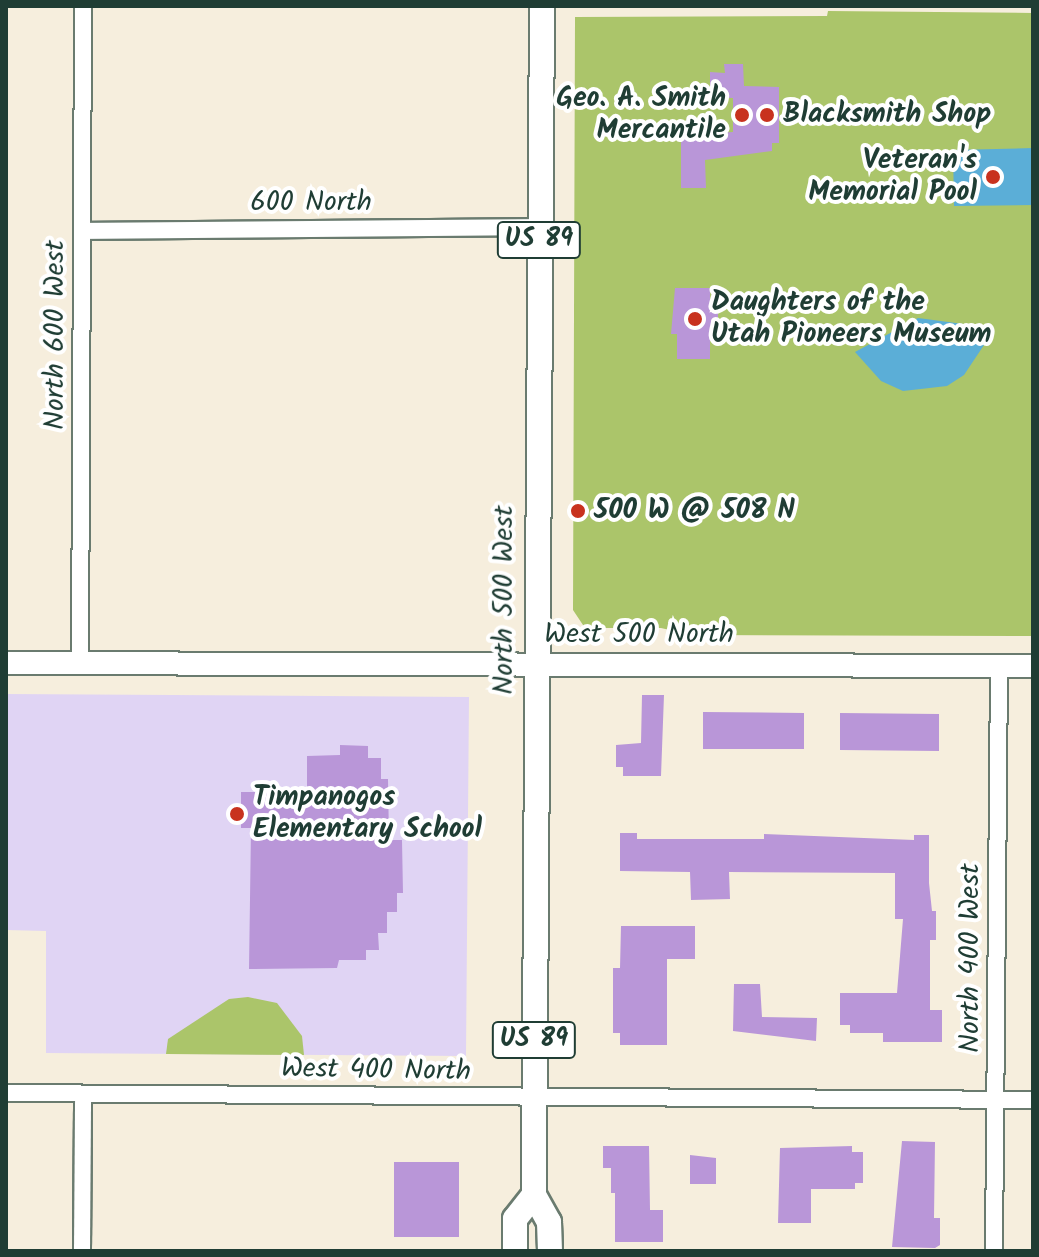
<!DOCTYPE html>
<html>
<head>
<meta charset="utf-8">
<style>
	body { margin:0 }
	#map { position:relative; width:1039px; height:1257px; overflow:hidden; background:#f6eedd; font-family:Kalam,sans-serif }
	div>[style] { position:absolute }
	.built>* { inset:0; background:#e0d4f4 }
	.green>* { inset:0; background:#abc56a }
	.water>* { inset:0; background:#5baed7 }
	.building>* { inset:0; background:#b996d8 }
	.roads { filter:drop-shadow(2px 0 #6a7b6f) drop-shadow(-2px 0 #6a7b6f) drop-shadow(0 2px #6a7b6f) drop-shadow(0 -2px #6a7b6f) }
	.street>* { height:16px; margin:-8px; padding:0 8px; transform-origin:8px; border-radius:8px; background:#fff }
	.secondary>* { height:22px; margin:-11px; padding:0 11px; transform-origin:11px; border-radius:11px; background:#fff }
	.primary>* { height:24px; margin:-12px; padding:0 12px; transform-origin:12px; border-radius:12px; background:#fff }
	.dots>* { width:22px; height:22px; translate:-50% -50%; box-sizing:border-box; border:4px solid #fff; border-radius:50% }
	span { translate:-50% -50%; white-space:nowrap; text-align:center; line-height:1.15; -webkit-text-stroke:8px #fff; paint-order:stroke }
	.shield-label span { padding:2px 6px; background:#fff; border:2px solid; border-radius:6px; -webkit-text-stroke-width:0 }
	.shield-label { font-size:26px; color:#1f3d34; font-weight:700 }
	.poi-label { font-size:28px; color:#1f3d34; font-weight:700 }
	.right { translate:-100% -50%; text-align:right }
	.left { translate:0 -50%; text-align:left }
	.street-label { font-size:28px; color:#1f3d34 }
	.frame { position:absolute; inset:0; border:8px solid #1f3d34; pointer-events:none }
</style>
</head>
<body>
<div id="map">
	<div class="built">
		<i style="clip-path:polygon(6px 694px,469px 697px,466px 1056px,46px 1053px,46px 931px,6px 930px)"></i>
	</div>
	<div class="green">
		<i style="clip-path:polygon(828px 11px,1033px 13px,1033px 636px,691px 635px,661px 628px,585px 628px,573px 610px,575px 17px,827px 16px)"></i>
		<i style="clip-path:polygon(248px 997px,277px 1003px,302px 1036px,304px 1055px,166px 1054px,168px 1039px,229px 999px)"></i>
	</div>
	<div class="water">
		<i style="clip-path:polygon(1033px 148px,1033px 205px,954px 206px,953px 150px)"></i>
		<i style="clip-path:polygon(918px 318px,986px 327px,984px 345px,964px 375px,947px 386px,903px 391px,881px 381px,855px 352px)"></i>
	</div>
	<div class="building">
		<i style="clip-path:polygon(724px 64px,743px 64px,744px 86px,779px 87px,779px 143px,772px 143px,772px 151px,705px 160px,706px 188px,681px 188px,681px 135px,733px 132px,733px 98px,710px 97px,710px 72px,725px 73px)"></i>
		<i style="clip-path:polygon(675px 288px,710px 288px,710px 312px,718px 312px,718px 341px,710px 341px,710px 359px,677px 359px,677px 334px,671px 334px)"></i>
		<i style="clip-path:polygon(642px 695px,664px 695px,661px 776px,623px 776px,623px 767px,616px 767px,616px 745px,641px 743px)"></i>
		<i style="clip-path:polygon(703px 712px,804px 713px,804px 749px,703px 749px)"></i>
		<i style="clip-path:polygon(840px 713px,939px 714px,939px 751px,840px 750px)"></i>
		<i style="clip-path:polygon(340px 745px,368px 746px,368px 758px,381px 758px,381px 779px,388px 779px,389px 840px,402px 840px,403px 893px,397px 893px,397px 912px,387px 912px,387px 933px,378px 933px,379px 950px,366px 950px,366px 960px,339px 960px,337px 968px,249px 969px,251px 828px,241px 828px,241px 792px,307px 792px,307px 756px,340px 755px)"></i>
		<i style="clip-path:polygon(620px 833px,637px 833px,637px 839px,764px 839px,764px 834px,914px 840px,914px 835px,929px 835px,929px 883px,932px 911px,936px 911px,936px 940px,930px 940px,930px 1010px,942px 1010px,942px 1042px,883px 1042px,883px 1033px,850px 1033px,850px 1025px,840px 1025px,840px 993px,897px 993px,903px 919px,895px 919px,895px 873px,729px 872px,730px 899px,691px 900px,690px 872px,620px 871px)"></i>
		<i style="clip-path:polygon(621px 926px,695px 926px,695px 959px,667px 959px,667px 1045px,620px 1045px,620px 1033px,613px 1033px,613px 968px,620px 968px)"></i>
		<i style="clip-path:polygon(734px 984px,760px 984px,762px 1017px,817px 1018px,816px 1041px,733px 1031px)"></i>
		<i style="clip-path:polygon(902px 1141px,935px 1142px,934px 1218px,940px 1218px,940px 1245px,935px 1248px,892px 1247px)"></i>
		<i style="clip-path:polygon(603px 1146px,649px 1146px,650px 1210px,663px 1210px,663px 1242px,615px 1242px,615px 1193px,611px 1193px,611px 1168px,603px 1168px)"></i>
		<i style="clip-path:polygon(852px 1146px,852px 1152px,863px 1152px,863px 1183px,855px 1183px,855px 1189px,811px 1189px,811px 1223px,778px 1223px,780px 1148px)"></i>
		<i style="clip-path:polygon(690px 1155px,716px 1158px,716px 1184px,690px 1184px)"></i>
		<i style="clip-path:polygon(394px 1162px,459px 1162px,459px 1237px,394px 1237px)"></i>
	</div>
	<div class="roads">
		<div class="street">
			<i style="left:83px;top:231px;width:456px;rotate:-0.5deg"></i>
			<i style="left:80px;top:664px;width:658px;rotate:-89.74deg"></i>
			<i style="left:6px;top:1093px;width:1027px;rotate:0.39deg"></i>
			<i style="left:82px;top:1251px;width:157px;rotate:-89.6deg"></i>
			<i style="left:994px;top:1251px;width:585px;rotate:-89.51deg"></i>
		</div>
		<div class="secondary">
			<i style="left:6px;top:663px;width:1027px;rotate:0.17deg"></i>
		</div>
		<div class="primary">
			<i style="left:542px;top:6px;width:1189px;rotate:90.39deg"></i>
			<i style="left:534px;top:1195px;width:31px;rotate:61deg"></i>
			<i style="left:549px;top:1222px;width:29px;rotate:88deg"></i>
			<i style="left:515px;top:1251px;width:32px;rotate:-90deg"></i>
			<i style="left:515px;top:1219px;width:31px;rotate:-52deg"></i>
		</div>
	</div>
	<div class="dots">
		<i style="left:742px;top:115px;background:#c8321e"></i>
		<i style="left:767px;top:115px;background:#c8321e"></i>
		<i style="left:993px;top:177px;background:#c8321e"></i>
		<i style="left:695px;top:319px;background:#c8321e"></i>
		<i style="left:578px;top:511px;background:#c8321e"></i>
		<i style="left:237px;top:814px;background:#c8321e"></i>
	</div>
	<div class="shield-label">
		<span style="left:539px;top:240px">US 89</span>
		<span style="left:534px;top:1040px">US 89</span>
	</div>
	<div class="poi-label">
		<span class="right" style="left:726px;top:115px">Geo. A. Smith<br>Mercantile</span>
		<span class="left" style="left:783px;top:115px">Blacksmith Shop</span>
		<span class="right" style="left:977px;top:177px">Veteran's<br>Memorial Pool</span>
		<span class="left" style="left:711px;top:319px">Daughters of the<br>Utah Pioneers Museum</span>
		<span class="left" style="left:594px;top:511px">500 W @ 508 N</span>
		<span class="left" style="left:253px;top:814px">Timpanogos<br>Elementary School</span>
	</div>
	<div class="street-label">
		<span style="left:311px;top:203px">600 North</span>
		<span style="left:56px;top:335px;rotate:-90deg">North 600 West</span>
		<span style="left:505px;top:600px;rotate:-90deg">North 500 West</span>
		<span style="left:639px;top:635px">West 500 North</span>
		<span style="left:971px;top:958px;rotate:-90deg">North 400 West</span>
		<span style="left:376px;top:1071px;rotate:1deg">West 400 North</span>
	</div>
	<div class="frame"></div>
</div>
</body>
</html>
